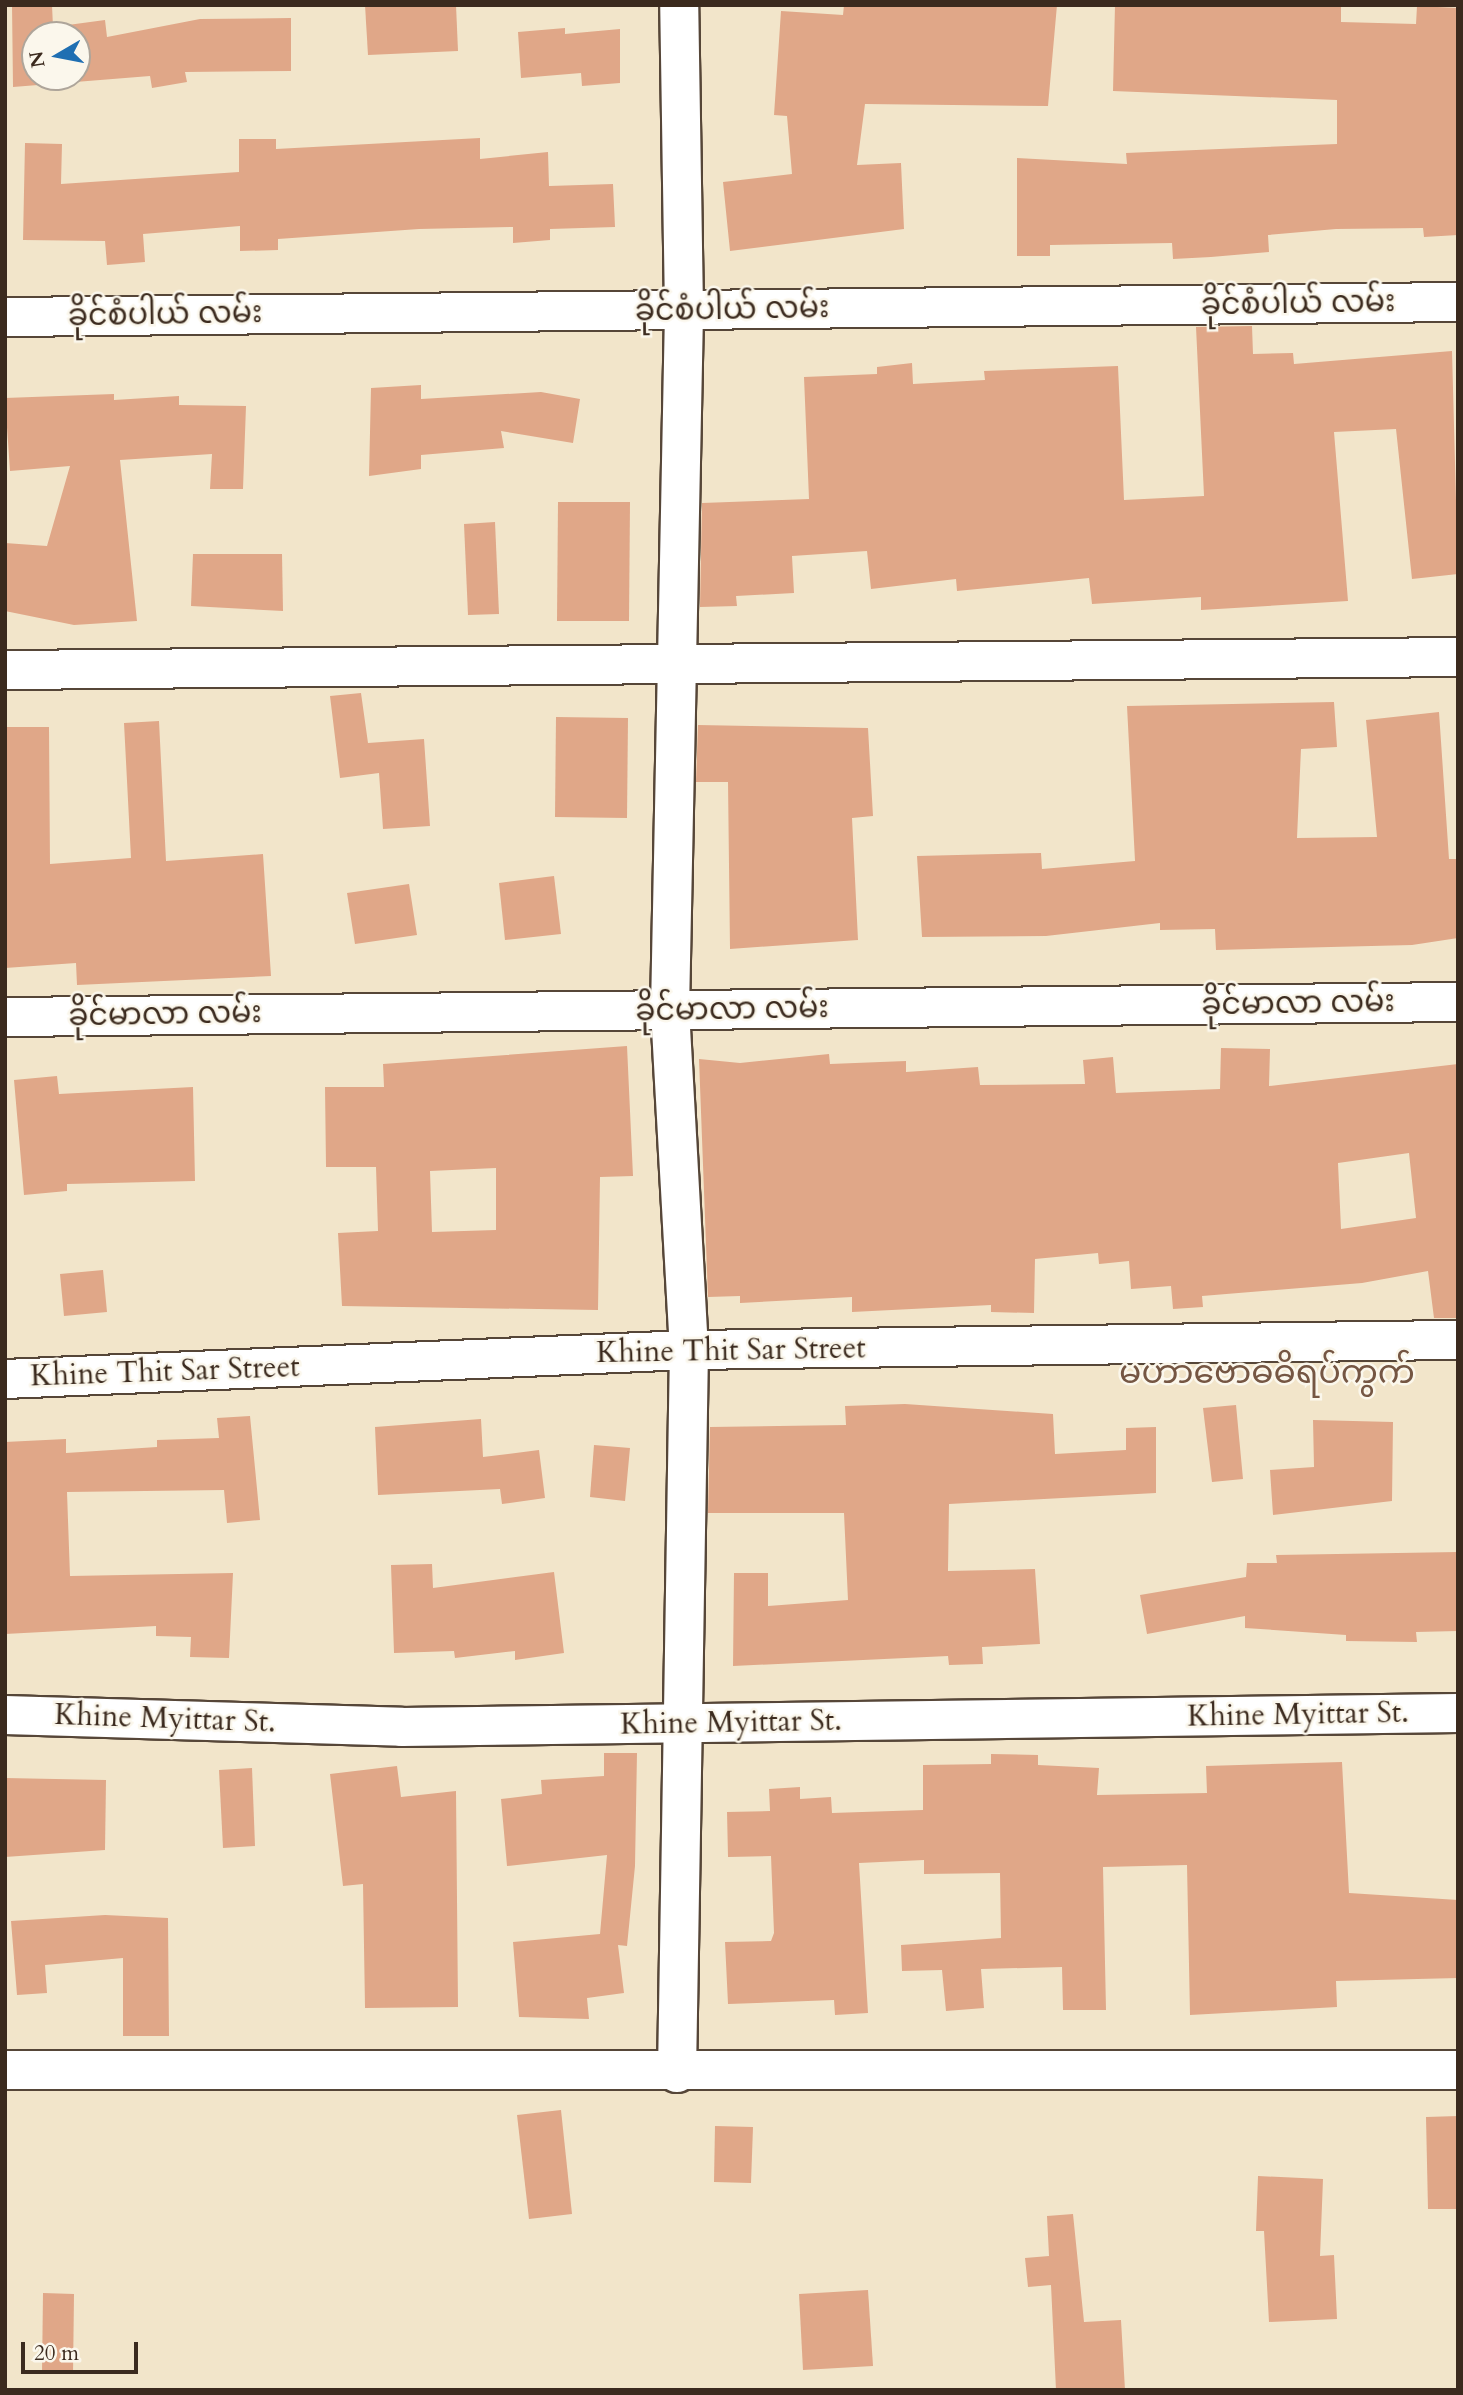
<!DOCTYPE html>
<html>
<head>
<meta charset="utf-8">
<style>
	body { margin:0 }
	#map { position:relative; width:1463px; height:2395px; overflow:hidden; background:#f2e5ca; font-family:Cardo,"Noto Sans Myanmar",serif }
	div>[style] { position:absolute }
	.building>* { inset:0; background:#e0a788 }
	.roads { filter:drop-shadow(2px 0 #564638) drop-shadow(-2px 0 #564638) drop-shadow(0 2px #564638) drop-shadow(0 -2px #564638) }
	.minor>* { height:38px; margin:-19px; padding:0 19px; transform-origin:19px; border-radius:19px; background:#fff }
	span { translate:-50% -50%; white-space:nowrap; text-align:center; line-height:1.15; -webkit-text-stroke:5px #fbf7ec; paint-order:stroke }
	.street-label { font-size:30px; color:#3b2a1e }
	.quarter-label { font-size:33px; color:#755643 }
	.frame { position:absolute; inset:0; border:7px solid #3b2a1e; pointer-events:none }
	.north { position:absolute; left:21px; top:21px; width:70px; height:70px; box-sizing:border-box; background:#fbf7ec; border:2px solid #aea59a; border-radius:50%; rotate:260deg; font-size:19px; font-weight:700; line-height:28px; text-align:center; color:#3b2a1e }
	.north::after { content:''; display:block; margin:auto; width:24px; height:32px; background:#1f6fb2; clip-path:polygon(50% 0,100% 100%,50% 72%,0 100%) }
	.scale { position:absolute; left:21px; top:2342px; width:117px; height:32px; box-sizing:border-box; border:4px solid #3b2a1e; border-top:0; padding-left:9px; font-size:21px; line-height:24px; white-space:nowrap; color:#3b2a1e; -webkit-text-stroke:5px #fbf7ec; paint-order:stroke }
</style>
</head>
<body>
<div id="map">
	<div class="building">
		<i style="clip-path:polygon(evenodd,12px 5px,52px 5px,53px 27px,105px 20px,107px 37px,200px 19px,291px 18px,291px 71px,185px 72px,187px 82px,152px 88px,150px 76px,13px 87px,12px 5px,35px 35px,77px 35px,77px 77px,35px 77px,35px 35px)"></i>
		<i style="clip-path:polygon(365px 5px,456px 5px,458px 51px,368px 55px)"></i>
		<i style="clip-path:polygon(844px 5px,1057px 5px,1048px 106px,865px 104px,857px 165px,901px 163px,904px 229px,730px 251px,723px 182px,792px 174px,787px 116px,774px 115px,781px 11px,843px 15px)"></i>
		<i style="clip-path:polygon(1115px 5px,1341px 5px,1341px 22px,1416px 24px,1417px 6px,1458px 8px,1458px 235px,1424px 237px,1423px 228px,1336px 229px,1268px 235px,1269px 252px,1211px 257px,1173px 259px,1172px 243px,1050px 245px,1050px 256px,1017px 256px,1017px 158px,1127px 164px,1126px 153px,1337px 144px,1337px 100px,1113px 91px)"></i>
		<i style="clip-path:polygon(565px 28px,565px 34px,620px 29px,620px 83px,582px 86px,581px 73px,521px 78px,518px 32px)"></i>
		<i style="clip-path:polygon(480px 138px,480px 159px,548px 152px,549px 186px,613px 184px,615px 227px,550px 229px,550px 240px,513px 243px,513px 227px,419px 229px,278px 239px,278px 250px,240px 251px,240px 226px,143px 234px,145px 262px,107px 265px,105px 241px,23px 240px,25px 143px,62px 144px,61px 184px,239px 172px,239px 139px,276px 139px,276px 149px)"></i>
		<i style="clip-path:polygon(1252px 326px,1253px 354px,1293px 353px,1294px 364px,1452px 351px,1458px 574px,1412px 579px,1396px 429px,1334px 432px,1348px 601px,1201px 610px,1201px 597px,1092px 604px,1089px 578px,957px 591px,956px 579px,871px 589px,867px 551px,792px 556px,794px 593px,736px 596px,737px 606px,700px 607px,702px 503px,809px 499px,804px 377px,877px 374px,877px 367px,912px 363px,913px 384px,985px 380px,984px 371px,1118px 366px,1124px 500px,1204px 496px,1196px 327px)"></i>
		<i style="clip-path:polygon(421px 385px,421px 399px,541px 392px,580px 399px,573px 443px,501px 431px,504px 448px,421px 455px,421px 469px,369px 476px,371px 388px)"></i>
		<i style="clip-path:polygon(114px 394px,114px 400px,179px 396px,179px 405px,246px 406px,243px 489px,210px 489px,212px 454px,120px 460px,137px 621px,74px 625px,5px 611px,5px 543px,47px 546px,70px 466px,10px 471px,5px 398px)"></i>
		<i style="clip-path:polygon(558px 502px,630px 502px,629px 621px,557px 621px)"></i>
		<i style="clip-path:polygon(495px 522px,499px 614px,468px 615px,464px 524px)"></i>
		<i style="clip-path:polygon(193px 554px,282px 554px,283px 611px,191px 606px)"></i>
		<i style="clip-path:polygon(361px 693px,368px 743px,424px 739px,430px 826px,383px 829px,379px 773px,340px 778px,330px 696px)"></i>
		<i style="clip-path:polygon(1334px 702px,1337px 747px,1301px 749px,1297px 838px,1377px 837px,1366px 720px,1439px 712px,1449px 859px,1458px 859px,1458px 938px,1412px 945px,1216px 950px,1215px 929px,1160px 930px,1160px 923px,1046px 936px,922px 937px,917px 856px,1041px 853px,1042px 869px,1135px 861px,1127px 706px)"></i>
		<i style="clip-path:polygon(556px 717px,628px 718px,627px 818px,555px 817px)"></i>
		<i style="clip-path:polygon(159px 721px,166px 861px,263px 854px,271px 976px,77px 985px,76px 963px,5px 968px,5px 727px,49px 727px,50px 864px,131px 858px,124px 723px)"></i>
		<i style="clip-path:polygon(698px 725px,868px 728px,873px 816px,852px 818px,858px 940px,730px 949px,728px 782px,696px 782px)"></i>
		<i style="clip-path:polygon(554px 876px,561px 934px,505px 940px,499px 883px)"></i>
		<i style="clip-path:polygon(409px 884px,417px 935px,355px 944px,347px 893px)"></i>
		<i style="clip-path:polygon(evenodd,627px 1046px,633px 1176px,600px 1177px,598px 1310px,342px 1306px,338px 1233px,378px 1231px,376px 1167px,326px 1167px,325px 1087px,384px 1087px,383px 1064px,627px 1046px,496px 1168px,496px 1230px,432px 1232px,430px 1171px,496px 1168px)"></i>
		<i style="clip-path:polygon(evenodd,1221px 1048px,1270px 1049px,1269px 1086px,1458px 1064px,1458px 1318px,1434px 1318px,1428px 1271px,1362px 1283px,1202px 1296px,1203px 1307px,1173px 1309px,1171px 1286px,1131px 1289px,1129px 1261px,1099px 1264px,1098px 1253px,1035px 1259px,1034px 1313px,991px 1312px,991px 1305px,852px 1312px,852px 1297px,740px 1303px,740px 1296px,708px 1297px,699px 1059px,740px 1063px,829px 1054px,830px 1064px,906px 1061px,906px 1072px,978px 1067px,980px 1085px,1085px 1084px,1083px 1060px,1113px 1057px,1116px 1093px,1220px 1089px,1221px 1048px,1409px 1153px,1416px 1218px,1341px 1229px,1338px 1163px,1409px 1153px)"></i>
		<i style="clip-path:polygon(57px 1076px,59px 1094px,193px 1087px,195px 1181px,67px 1184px,67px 1191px,24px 1195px,14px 1080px)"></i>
		<i style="clip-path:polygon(103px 1270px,107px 1312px,64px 1316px,60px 1274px)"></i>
		<i style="clip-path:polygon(905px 1404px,1053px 1414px,1055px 1454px,1126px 1450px,1126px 1428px,1156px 1427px,1156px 1493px,949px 1504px,948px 1571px,1035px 1569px,1040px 1644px,982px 1647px,983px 1664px,949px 1665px,948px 1656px,733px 1666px,734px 1573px,768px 1573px,768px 1606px,848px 1600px,844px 1513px,708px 1513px,710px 1427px,846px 1425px,845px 1406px)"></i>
		<i style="clip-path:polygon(1236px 1405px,1243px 1479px,1212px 1482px,1203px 1408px)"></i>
		<i style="clip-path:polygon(250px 1416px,260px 1520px,227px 1523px,224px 1490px,67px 1492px,70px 1576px,233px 1573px,229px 1658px,190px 1657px,191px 1637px,156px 1636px,156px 1626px,5px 1634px,5px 1442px,66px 1439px,66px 1453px,157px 1447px,157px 1440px,219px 1438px,217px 1418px)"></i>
		<i style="clip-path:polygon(481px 1419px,483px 1457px,539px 1450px,545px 1498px,502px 1504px,500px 1489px,378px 1495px,375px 1427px)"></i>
		<i style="clip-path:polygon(1313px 1420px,1393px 1422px,1392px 1501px,1273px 1515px,1270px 1470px,1314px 1467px)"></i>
		<i style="clip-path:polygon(594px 1445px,630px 1448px,625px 1501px,590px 1497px)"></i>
		<i style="clip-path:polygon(1458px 1552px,1458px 1631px,1416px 1632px,1417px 1642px,1346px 1641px,1346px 1635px,1245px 1628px,1245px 1616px,1147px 1634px,1140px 1595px,1246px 1577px,1247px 1563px,1277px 1563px,1276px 1555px)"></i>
		<i style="clip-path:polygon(432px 1564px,433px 1588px,554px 1572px,564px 1653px,515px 1660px,515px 1651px,455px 1658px,454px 1651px,394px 1653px,391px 1565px)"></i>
		<i style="clip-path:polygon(604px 1753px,637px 1753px,635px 1866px,627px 1946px,618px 1945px,624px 1993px,587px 1998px,589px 2019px,519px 2017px,513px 1942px,600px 1934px,607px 1855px,507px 1866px,501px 1799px,542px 1794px,541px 1780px,604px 1776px)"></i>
		<i style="clip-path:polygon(991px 1754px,1038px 1755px,1038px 1765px,1099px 1768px,1097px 1795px,1207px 1793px,1206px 1766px,1342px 1762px,1349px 1893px,1458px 1900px,1458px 1978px,1336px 1981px,1337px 2007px,1190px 2015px,1187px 1865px,1103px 1867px,1106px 2010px,1063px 2010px,1062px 1967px,981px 1969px,984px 2008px,946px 2011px,942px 1970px,902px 1971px,901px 1945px,1001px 1938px,1000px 1873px,924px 1874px,924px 1860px,859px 1863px,868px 2013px,835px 2015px,834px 2000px,728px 2004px,725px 1942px,771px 1941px,774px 1933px,771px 1856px,728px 1857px,727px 1812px,770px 1811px,769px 1789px,800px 1787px,800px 1799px,831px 1797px,832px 1813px,923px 1810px,923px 1765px,991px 1764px)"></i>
		<i style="clip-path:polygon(397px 1766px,401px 1797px,456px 1791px,458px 2007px,365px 2008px,363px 1884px,343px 1886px,330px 1774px)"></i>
		<i style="clip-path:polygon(252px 1768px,255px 1846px,223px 1848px,219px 1770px)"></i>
		<i style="clip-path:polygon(5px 1778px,106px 1780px,105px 1850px,5px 1857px)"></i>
		<i style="clip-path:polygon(105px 1915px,168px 1918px,169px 2036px,123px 2036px,123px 1958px,45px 1965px,47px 1993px,17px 1995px,11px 1921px)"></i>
		<i style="clip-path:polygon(561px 2110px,572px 2214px,529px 2219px,517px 2115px)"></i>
		<i style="clip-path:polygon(1458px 2116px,1458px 2209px,1428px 2209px,1426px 2117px)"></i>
		<i style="clip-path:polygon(715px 2126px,753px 2127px,751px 2183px,714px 2182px)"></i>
		<i style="clip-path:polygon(1258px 2176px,1323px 2179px,1320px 2256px,1334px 2255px,1337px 2319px,1269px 2322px,1264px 2231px,1256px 2231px)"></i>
		<i style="clip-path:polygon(1073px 2214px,1084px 2322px,1121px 2320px,1125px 2390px,1056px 2390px,1051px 2285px,1028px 2287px,1025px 2258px,1049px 2256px,1047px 2216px)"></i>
		<i style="clip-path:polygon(868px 2290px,873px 2366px,803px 2370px,799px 2294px)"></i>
		<i style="clip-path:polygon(43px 2293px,74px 2294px,73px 2374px,42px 2373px)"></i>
	</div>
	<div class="roads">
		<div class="minor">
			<i style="left:5px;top:317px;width:1453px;rotate:-0.59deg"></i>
			<i style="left:5px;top:670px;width:1453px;rotate:-0.51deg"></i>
			<i style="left:5px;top:1017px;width:1453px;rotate:-0.59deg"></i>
			<i style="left:5px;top:1379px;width:685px;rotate:-2.43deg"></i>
			<i style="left:689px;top:1350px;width:769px;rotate:-0.75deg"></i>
			<i style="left:5px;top:1715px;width:397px;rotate:1.7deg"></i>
			<i style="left:402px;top:1727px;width:1056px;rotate:-0.76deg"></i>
			<i style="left:5px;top:2070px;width:1453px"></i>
			<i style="left:677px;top:2073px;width:723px;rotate:-89.05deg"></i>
			<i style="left:689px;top:1350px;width:341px;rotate:-93.2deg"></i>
			<i style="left:670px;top:1010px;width:700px;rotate:-88.85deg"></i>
			<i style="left:684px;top:310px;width:305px;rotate:-90.9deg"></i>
		</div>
	</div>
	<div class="street-label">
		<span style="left:1298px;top:304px;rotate:-1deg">ခိုင်စံပါယ် လမ်း</span>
		<span style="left:732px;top:310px;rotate:-1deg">ခိုင်စံပါယ် လမ်း</span>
		<span style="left:165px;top:315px;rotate:-1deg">ခိုင်စံပါယ် လမ်း</span>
		<span style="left:1298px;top:1004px;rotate:-1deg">ခိုင်မာလာ လမ်း</span>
		<span style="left:732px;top:1010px;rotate:-1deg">ခိုင်မာလာ လမ်း</span>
		<span style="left:165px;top:1015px;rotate:-1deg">ခိုင်မာလာ လမ်း</span>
		<span style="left:731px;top:1351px;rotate:-1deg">Khine Thit Sar Street</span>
		<span style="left:165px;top:1372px;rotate:-2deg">Khine Thit Sar Street</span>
		<span style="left:1298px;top:1715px;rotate:-1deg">Khine Myittar St.</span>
		<span style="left:165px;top:1719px;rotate:2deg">Khine Myittar St.</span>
		<span style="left:731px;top:1723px;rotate:-1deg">Khine Myittar St.</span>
	</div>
	<div class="quarter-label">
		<span style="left:1267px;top:1373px">မဟာဗောဓဓိရပ်ကွက်</span>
	</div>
	<div class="frame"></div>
	<div class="north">N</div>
	<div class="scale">20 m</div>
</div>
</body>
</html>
